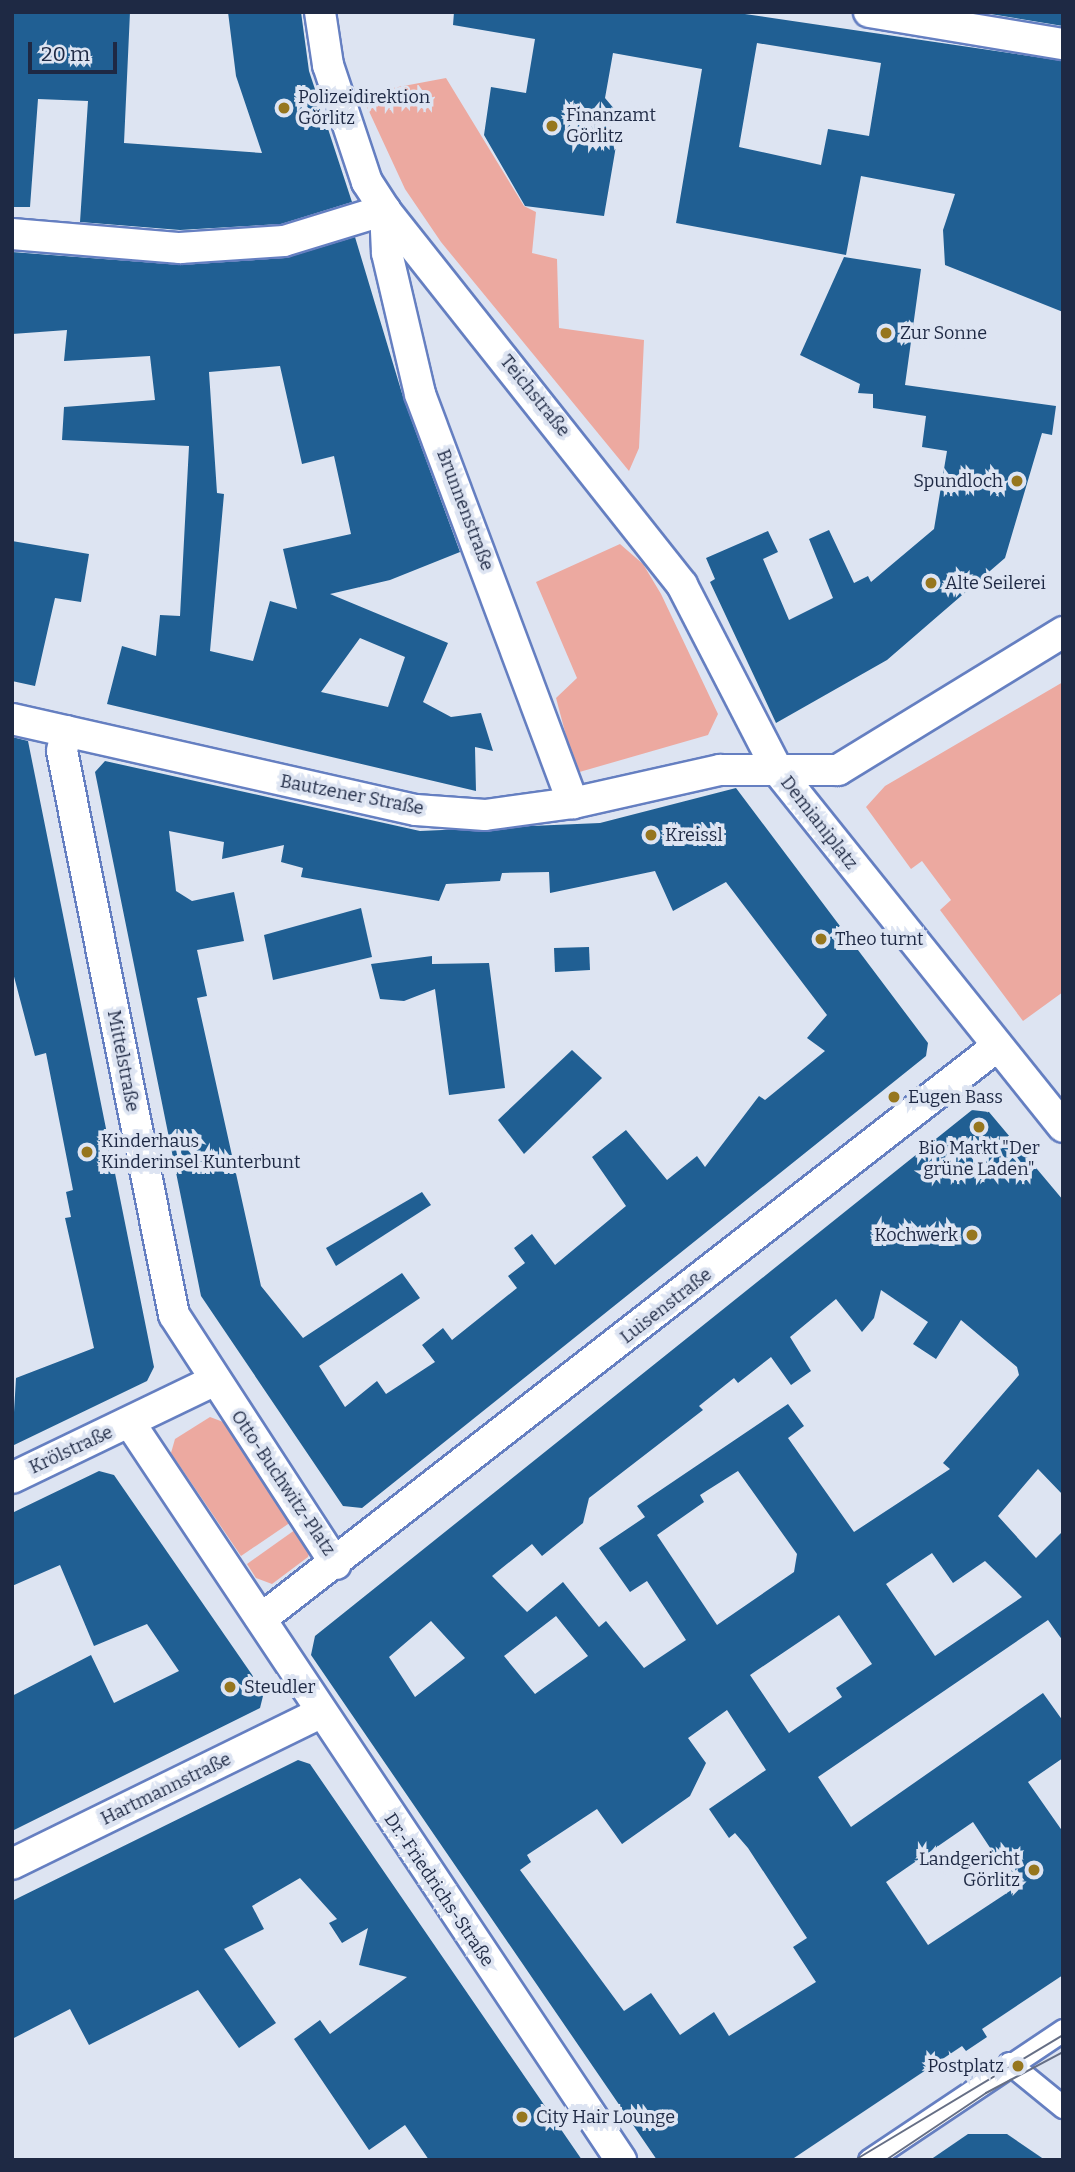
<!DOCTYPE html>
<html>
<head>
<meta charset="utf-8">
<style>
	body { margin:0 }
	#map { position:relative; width:1075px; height:2172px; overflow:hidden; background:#dde4f2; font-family:Bitter,serif }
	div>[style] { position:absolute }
	.green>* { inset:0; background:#eca9a0 }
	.building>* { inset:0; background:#205f93 }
	.roads { filter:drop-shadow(2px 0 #657fc1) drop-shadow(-2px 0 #657fc1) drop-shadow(0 2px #657fc1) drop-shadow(0 -2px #657fc1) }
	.pedestrian>* { height:21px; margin:-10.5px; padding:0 10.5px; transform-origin:10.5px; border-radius:10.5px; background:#fff }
	.minor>* { height:30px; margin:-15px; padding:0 15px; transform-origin:15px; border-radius:15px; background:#fff }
	.tram>* { height:2px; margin:-1px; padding:0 1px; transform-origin:1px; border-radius:1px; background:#666f85 }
	.dots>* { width:19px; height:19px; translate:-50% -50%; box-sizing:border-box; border:4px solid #dde4f2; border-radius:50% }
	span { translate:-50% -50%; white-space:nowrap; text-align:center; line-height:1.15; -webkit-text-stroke:7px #dde4f2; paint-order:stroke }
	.poi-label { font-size:18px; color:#1e2944 }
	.left { translate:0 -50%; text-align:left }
	.right { translate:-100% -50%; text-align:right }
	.street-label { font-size:18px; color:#1e2944 }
	.frame { position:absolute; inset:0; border:14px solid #1e2944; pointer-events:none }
	.scale { position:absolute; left:28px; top:42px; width:89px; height:32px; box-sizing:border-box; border:4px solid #1e2944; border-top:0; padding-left:9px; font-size:21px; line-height:24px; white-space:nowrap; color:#1e2944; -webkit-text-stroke:5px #dde4f2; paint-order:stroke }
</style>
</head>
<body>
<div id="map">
	<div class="green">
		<i style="clip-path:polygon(446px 78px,524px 206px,536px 212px,532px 253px,557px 259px,559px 328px,644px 340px,639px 448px,629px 471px,441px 242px,405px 189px,361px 94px)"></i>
		<i style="clip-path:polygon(620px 544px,643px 564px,661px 594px,718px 714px,708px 735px,576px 773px,556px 698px,577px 678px,536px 582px)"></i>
		<i style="clip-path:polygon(1063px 682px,1063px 992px,1023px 1021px,940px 910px,951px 900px,922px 861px,911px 869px,866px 807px,885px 786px)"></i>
		<i style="clip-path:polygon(210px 1417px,226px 1423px,294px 1520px,241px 1556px,171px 1453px,175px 1439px)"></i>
		<i style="clip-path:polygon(299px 1527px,311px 1547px,308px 1557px,272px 1584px,256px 1578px,247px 1564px)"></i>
	</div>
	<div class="building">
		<i style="clip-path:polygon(12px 12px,130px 12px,124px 143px,262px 153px,236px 76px,228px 12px,301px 12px,309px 71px,352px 202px,281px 224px,180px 230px,80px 222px,88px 101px,38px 99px,30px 207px,12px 207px)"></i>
		<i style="clip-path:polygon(evenodd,454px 12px,731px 12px,1063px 61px,1063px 312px,945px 265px,943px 230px,955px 194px,861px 176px,846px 255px,676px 223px,702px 69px,613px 53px,605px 98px,621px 117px,604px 216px,525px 206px,484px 135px,491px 87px,526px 93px,535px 39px,453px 25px,454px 12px,757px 43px,881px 63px,869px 136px,828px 129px,821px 165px,739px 147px,757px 43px)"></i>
		<i style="clip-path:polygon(978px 12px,1063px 12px,1063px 26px)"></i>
		<i style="clip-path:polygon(evenodd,355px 237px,404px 400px,460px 552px,390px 580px,330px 594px,448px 643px,423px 702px,451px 717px,481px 713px,493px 751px,475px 747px,476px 791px,107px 704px,122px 646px,156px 656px,160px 615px,180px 616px,189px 446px,62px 440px,64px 407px,155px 400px,150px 356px,64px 361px,67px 330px,12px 334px,12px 252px,181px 265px,285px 258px,355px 237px,280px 366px,302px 464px,334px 456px,351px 534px,283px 549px,297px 609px,270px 601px,253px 661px,210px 651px,224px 494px,217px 493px,209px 372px,280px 366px,355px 237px,360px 638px,405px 657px,388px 707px,321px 692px,360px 638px)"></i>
		<i style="clip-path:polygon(844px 257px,921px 269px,905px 385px,1056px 406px,1052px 435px,1042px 433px,1005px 558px,887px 660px,776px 723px,710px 582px,715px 579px,706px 558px,768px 531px,778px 552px,763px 559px,789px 620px,833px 598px,809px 539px,829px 530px,854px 583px,868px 576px,871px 582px,934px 529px,947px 451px,922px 447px,926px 416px,873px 408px,873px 394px,858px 393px,860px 384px,800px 355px)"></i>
		<i style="clip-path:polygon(12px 541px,89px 554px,81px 602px,55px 598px,35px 686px,12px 681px)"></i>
		<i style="clip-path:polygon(12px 737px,28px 741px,154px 1367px,147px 1381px,12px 1446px,16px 1378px,94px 1348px,65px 1218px,71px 1217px,66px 1192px,73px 1190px,46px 1053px,35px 1056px,12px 969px)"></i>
		<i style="clip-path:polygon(evenodd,105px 761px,420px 831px,600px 823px,736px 788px,928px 1043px,926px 1056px,362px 1508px,343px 1506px,201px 1296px,95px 772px,105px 761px,169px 831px,224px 842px,222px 859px,284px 845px,281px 862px,303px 868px,301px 877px,439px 901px,446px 884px,500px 881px,502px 873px,549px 872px,550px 893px,655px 871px,673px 911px,726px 882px,827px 1015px,807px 1038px,825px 1051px,765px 1100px,759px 1096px,705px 1167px,697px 1156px,667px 1180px,626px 1130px,592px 1157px,626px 1206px,555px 1265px,532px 1234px,514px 1248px,525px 1263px,508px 1276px,517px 1288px,452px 1340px,443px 1328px,422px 1345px,435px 1362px,386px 1394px,377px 1381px,345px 1407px,319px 1366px,420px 1298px,402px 1273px,303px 1338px,261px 1286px,197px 998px,207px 996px,197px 950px,244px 941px,234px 892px,192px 901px,176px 891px,169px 831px)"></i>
		<i style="clip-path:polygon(361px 908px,372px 957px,273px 980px,264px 935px)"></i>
		<i style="clip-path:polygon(589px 947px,590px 970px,555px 972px,554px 948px)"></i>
		<i style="clip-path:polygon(432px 956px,432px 964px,489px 963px,505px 1088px,449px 1095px,435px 989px,404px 1001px,380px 999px,371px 964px)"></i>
		<i style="clip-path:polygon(572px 1050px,602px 1078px,524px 1154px,498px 1120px)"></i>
		<i style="clip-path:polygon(evenodd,972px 1110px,989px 1112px,1063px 1200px,1063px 1495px,1038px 1469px,998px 1516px,1036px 1558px,1063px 1531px,1063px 1641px,1048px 1620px,818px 1777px,851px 1827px,1043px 1693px,1063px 1721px,1063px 1758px,1028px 1782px,1063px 1832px,1063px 1975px,982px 2029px,987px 2037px,966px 2051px,962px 2046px,791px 2160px,657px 2160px,311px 1655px,315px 1636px,972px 1110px,881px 1290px,928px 1322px,913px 1344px,936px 1359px,961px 1320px,1017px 1367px,1019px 1375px,943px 1463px,950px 1469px,854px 1532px,788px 1438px,804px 1426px,788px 1404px,637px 1506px,645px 1517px,599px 1548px,630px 1592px,647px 1581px,686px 1640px,644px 1668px,606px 1621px,599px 1627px,563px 1582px,527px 1612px,492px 1576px,532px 1544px,542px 1556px,583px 1523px,589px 1498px,703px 1410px,699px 1406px,734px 1378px,738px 1383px,771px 1357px,791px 1385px,811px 1371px,790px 1337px,836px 1299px,862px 1332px,874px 1318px,881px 1290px,972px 1110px,738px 1471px,797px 1554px,794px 1572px,717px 1625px,657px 1535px,704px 1502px,700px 1495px,738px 1471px,972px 1110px,932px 1553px,953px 1583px,985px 1561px,1022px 1597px,935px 1656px,886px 1584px,932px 1553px,972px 1110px,839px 1615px,872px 1664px,836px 1688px,842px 1697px,789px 1733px,750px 1675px,839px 1615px,972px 1110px,556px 1616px,588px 1656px,535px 1694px,504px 1656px,556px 1616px,972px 1110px,431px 1621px,465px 1658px,415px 1697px,389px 1657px,431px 1621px,972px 1110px,727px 1710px,766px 1770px,709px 1809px,729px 1838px,735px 1833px,748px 1848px,807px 1938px,793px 1947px,816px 1982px,729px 2036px,714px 2012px,680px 2035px,651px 1993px,624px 2011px,520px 1870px,531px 1862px,527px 1855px,597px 1809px,622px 1844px,690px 1796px,706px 1763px,688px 1738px,727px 1710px,972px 1110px,973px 1822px,1016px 1887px,928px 1945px,886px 1882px,973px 1822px)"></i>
		<i style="clip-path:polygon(422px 1192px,431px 1205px,336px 1266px,326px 1248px)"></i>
		<i style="clip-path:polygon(99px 1471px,114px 1475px,264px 1692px,260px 1708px,12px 1831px,12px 1696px,91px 1655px,114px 1703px,179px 1671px,147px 1624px,94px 1646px,60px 1565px,12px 1586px,12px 1513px)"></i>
		<i style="clip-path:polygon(298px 1760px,310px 1764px,582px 2160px,429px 2160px,405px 2125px,369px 2150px,294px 2039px,320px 2020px,330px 2034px,407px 1977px,359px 1965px,368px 1928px,342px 1943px,329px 1923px,337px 1919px,300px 1878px,252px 1906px,264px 1929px,224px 1949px,276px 2023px,239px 2048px,198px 1990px,89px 2045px,70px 2009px,12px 2039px,12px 1901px)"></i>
		<i style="clip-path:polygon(968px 2134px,1007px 2134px,1045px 2160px,930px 2160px)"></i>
	</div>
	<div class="roads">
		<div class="pedestrian">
			<i style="left:1009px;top:2063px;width:70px;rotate:39.2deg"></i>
			<i style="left:869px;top:2160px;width:234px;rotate:-33.8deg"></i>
		</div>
		<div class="minor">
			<i style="left:320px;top:12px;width:54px;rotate:81.4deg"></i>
			<i style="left:328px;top:65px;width:123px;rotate:71.6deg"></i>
			<i style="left:367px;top:182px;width:33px;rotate:57deg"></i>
			<i style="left:385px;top:210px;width:478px;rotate:51.6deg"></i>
			<i style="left:682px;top:585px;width:209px;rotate:62.7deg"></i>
			<i style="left:778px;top:771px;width:456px;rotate:51.3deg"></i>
			<i style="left:869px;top:12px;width:197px;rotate:9.4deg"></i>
			<i style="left:12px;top:234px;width:169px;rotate:4.8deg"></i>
			<i style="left:180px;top:248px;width:104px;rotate:-3.9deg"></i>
			<i style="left:284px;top:241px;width:106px;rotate:-17.1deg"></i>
			<i style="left:385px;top:210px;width:43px;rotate:87.3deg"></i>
			<i style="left:387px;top:253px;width:145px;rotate:76.8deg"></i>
			<i style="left:420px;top:394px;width:437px;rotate:69.5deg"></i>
			<i style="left:12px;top:719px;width:414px;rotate:12.7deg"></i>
			<i style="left:416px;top:810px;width:69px;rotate:4.1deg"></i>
			<i style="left:485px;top:815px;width:89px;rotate:-7.8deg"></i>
			<i style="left:573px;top:803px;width:151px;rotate:-12.7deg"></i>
			<i style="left:720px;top:770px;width:118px"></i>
			<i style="left:838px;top:770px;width:264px;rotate:-31.5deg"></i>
			<i style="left:66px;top:731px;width:20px;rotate:101deg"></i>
			<i style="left:62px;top:751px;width:575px;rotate:78.77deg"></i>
			<i style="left:174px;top:1315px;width:297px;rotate:57deg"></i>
			<i style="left:130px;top:1423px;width:886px;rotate:56.33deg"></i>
			<i style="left:12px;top:1478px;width:224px;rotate:-25.7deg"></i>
			<i style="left:261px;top:1619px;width:930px;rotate:-37.88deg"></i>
			<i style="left:12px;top:1864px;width:343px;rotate:-26.1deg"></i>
		</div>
	</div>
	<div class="tram">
		<i style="left:855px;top:2160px;width:243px;rotate:-31deg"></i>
		<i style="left:886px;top:2160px;width:120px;rotate:-33.8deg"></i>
		<i style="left:986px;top:2093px;width:87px;rotate:-28deg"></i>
	</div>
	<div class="dots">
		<i style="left:284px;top:108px;background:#96761e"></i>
		<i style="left:552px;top:126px;background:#96761e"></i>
		<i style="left:886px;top:333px;background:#96761e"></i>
		<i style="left:1017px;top:481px;background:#96761e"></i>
		<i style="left:931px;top:583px;background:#96761e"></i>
		<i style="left:651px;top:835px;background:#96761e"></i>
		<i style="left:821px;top:939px;background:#96761e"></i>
		<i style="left:894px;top:1097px;background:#96761e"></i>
		<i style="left:979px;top:1127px;background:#96761e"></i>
		<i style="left:87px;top:1152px;background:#96761e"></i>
		<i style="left:972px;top:1235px;background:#96761e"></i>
		<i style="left:230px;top:1687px;background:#96761e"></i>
		<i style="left:1034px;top:1870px;background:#96761e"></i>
		<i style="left:1018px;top:2066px;background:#96761e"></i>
		<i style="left:522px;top:2117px;background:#96761e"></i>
	</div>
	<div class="poi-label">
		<span class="left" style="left:298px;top:108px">Polizeidirektion<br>Görlitz</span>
		<span class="left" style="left:566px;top:126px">Finanzamt<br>Görlitz</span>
		<span class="left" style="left:900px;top:333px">Zur Sonne</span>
		<span class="right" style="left:1003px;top:481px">Spundloch</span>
		<span class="left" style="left:945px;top:583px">Alte Seilerei</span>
		<span class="left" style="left:665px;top:835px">Kreissl</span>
		<span class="left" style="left:835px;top:939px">Theo turnt</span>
		<span class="left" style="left:908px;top:1097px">Eugen Bass</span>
		<span class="left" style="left:101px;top:1152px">Kinderhaus<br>Kinderinsel Kunterbunt</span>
		<span style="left:979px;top:1159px">Bio Markt "Der<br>grüne Laden"</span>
		<span class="right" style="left:958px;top:1235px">Kochwerk</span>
		<span class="left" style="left:244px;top:1687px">Steudler</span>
		<span class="right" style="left:1020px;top:1870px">Landgericht<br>Görlitz</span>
		<span class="right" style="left:1004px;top:2066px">Postplatz</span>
		<span class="left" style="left:536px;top:2117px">City Hair Lounge</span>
	</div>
	<div class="street-label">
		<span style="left:535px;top:396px;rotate:51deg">Teichstraße</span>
		<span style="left:465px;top:510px;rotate:69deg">Brunnenstraße</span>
		<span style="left:352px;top:795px;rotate:11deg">Bautzener Straße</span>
		<span style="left:819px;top:823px;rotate:52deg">Demianiplatz</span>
		<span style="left:123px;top:1061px;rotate:79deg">Mittelstraße</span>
		<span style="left:666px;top:1306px;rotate:-38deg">Luisenstraße</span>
		<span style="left:71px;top:1450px;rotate:-25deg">Krölstraße</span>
		<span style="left:283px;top:1483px;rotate:56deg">Otto-Buchwitz-Platz</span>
		<span style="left:166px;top:1789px;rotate:-26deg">Hartmannstraße</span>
		<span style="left:439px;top:1890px;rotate:56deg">Dr.-Friedrichs-Straße</span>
	</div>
	<div class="frame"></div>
	<div class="scale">20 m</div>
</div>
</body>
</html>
